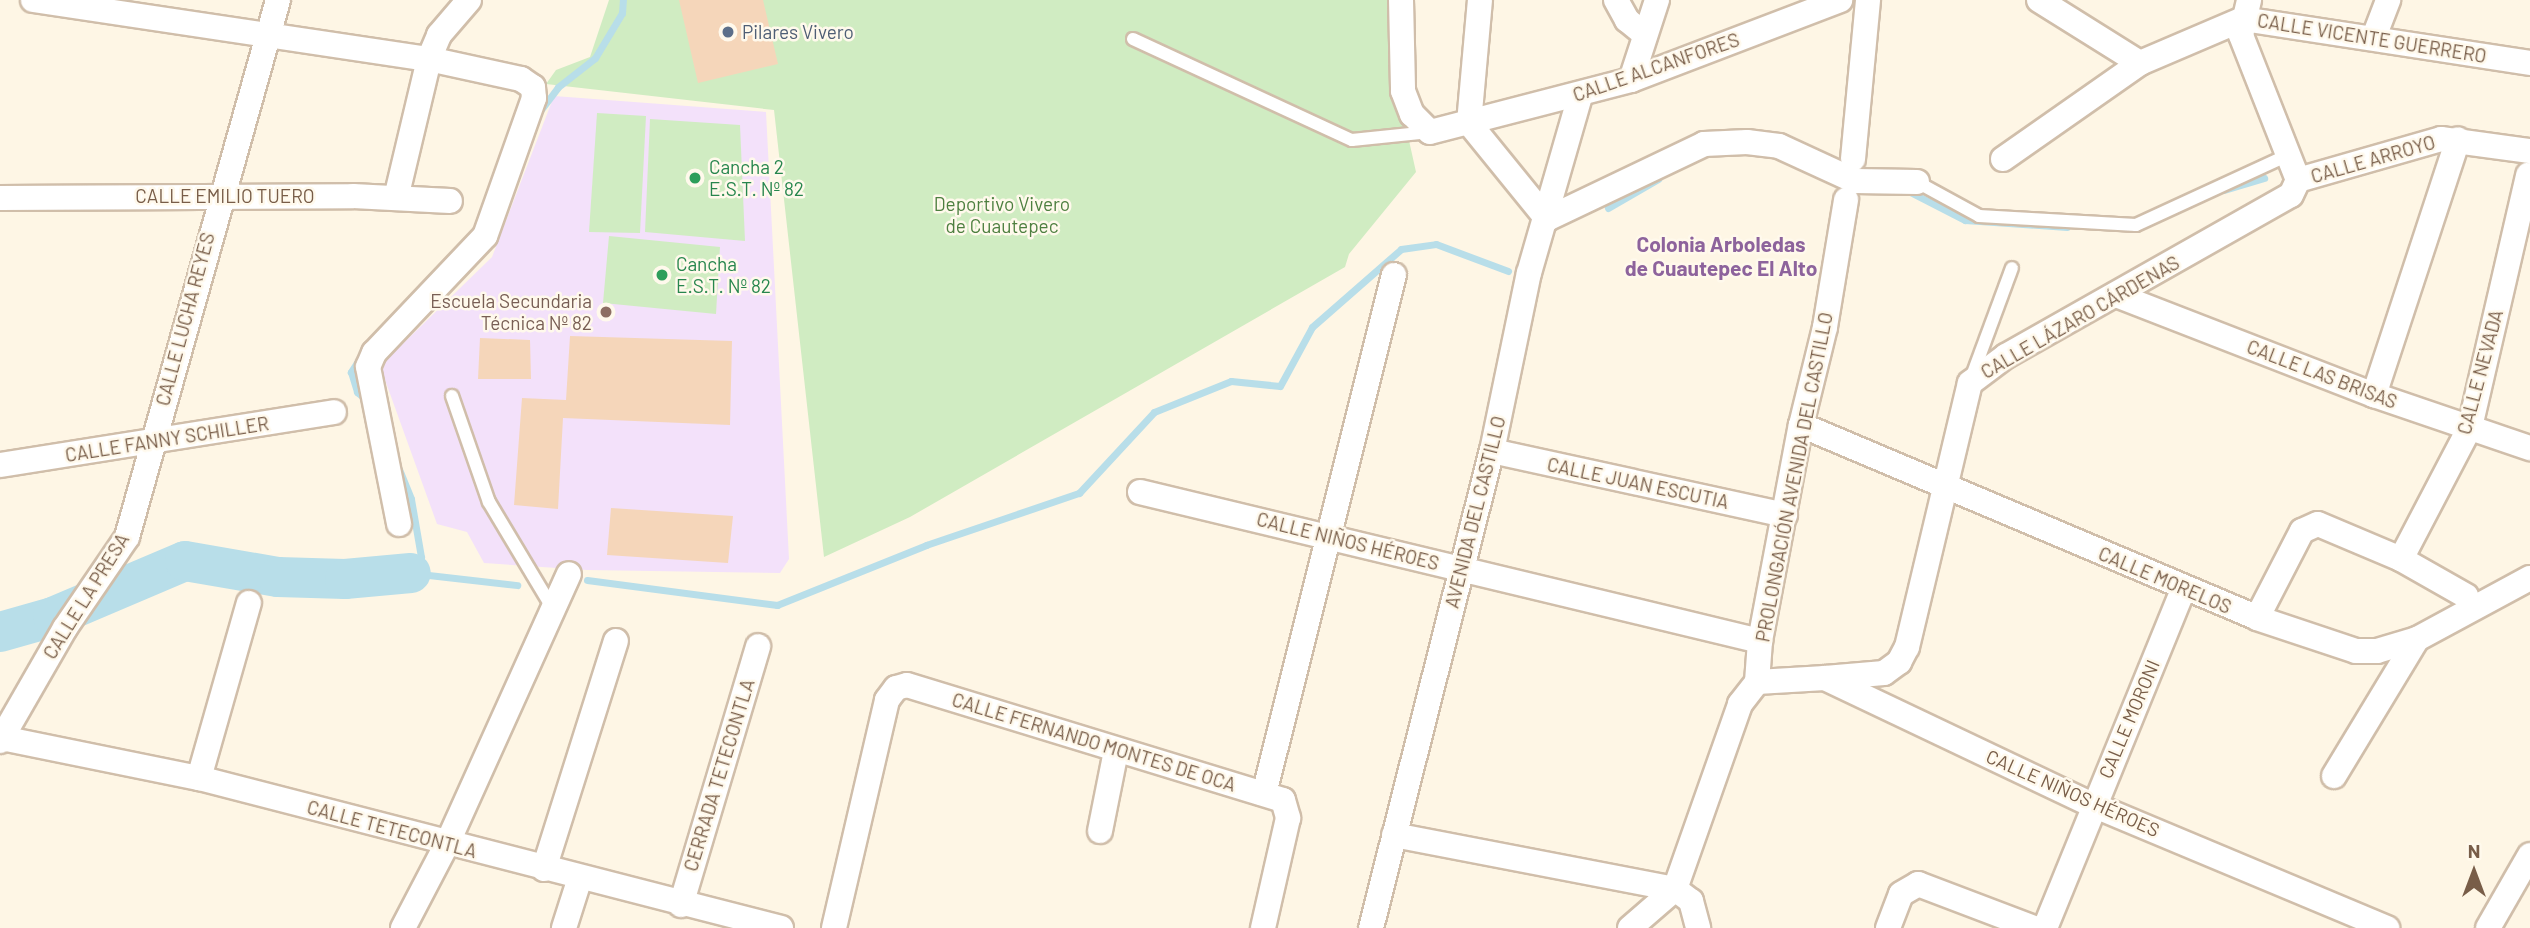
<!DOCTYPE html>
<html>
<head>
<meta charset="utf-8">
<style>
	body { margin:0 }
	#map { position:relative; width:2530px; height:928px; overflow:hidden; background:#fef6e5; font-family:Barlow,sans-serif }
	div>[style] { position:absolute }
	.education>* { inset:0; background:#f3e1fa }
	.green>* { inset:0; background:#d0ecc2 }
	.stream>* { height:7px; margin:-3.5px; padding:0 3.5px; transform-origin:3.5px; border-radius:3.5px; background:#b8dee9 }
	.river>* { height:40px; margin:-20px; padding:0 20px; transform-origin:20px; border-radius:20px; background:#b8dee9 }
	.building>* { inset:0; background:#f5d6ba }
	.roads { filter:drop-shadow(2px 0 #d0beaa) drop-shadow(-2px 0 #d0beaa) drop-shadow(0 2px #d0beaa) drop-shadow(0 -2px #d0beaa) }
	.service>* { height:12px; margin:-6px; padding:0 6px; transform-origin:6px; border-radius:6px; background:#fff }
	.minor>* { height:24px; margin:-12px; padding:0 12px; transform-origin:12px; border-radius:12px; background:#fff }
	.dots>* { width:19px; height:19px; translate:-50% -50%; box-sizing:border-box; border:4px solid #fff9ec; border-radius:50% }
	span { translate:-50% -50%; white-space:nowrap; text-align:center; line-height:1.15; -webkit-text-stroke:5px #fff9ec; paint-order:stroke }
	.service-label { font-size:19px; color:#4e5e75 }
	.left { translate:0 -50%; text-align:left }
	.street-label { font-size:19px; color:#785d48 }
	.leisure-label { font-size:19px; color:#27864d }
	.park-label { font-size:19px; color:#4d7f3f }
	.education-label { font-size:19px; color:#785e54 }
	.right { translate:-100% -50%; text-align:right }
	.neighbourhood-label { font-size:21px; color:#8d639c; font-weight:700 }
	.north { position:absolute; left:2439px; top:837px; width:70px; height:70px; -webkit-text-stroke:5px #fff9ec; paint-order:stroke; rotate:0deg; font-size:19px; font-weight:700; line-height:28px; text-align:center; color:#785d48 }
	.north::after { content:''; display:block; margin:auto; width:24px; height:32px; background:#785d48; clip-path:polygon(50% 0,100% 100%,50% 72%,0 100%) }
</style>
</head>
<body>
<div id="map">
	<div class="education">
		<i style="clip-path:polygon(554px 96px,766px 112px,789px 559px,780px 573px,587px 570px,484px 563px,467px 532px,437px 524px,380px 366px,492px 257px)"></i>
	</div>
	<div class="green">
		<i style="clip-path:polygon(609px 0,1405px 0,1398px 91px,1416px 172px,1349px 254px,1345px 267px,910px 517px,824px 557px,774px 110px,546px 84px,556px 70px,590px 57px)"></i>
		<i style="clip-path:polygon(597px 113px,646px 116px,640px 233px,589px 232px)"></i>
		<i style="clip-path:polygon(650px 119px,740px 125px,745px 241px,645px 232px)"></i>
		<i style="clip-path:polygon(609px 236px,720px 247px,716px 314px,603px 303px)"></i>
	</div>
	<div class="stream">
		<i style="left:540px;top:111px;width:30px;rotate:-53deg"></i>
		<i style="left:558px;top:87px;width:47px;rotate:-38.1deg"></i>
		<i style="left:595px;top:58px;width:52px;rotate:-59deg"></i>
		<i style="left:622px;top:13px;width:13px;rotate:-86deg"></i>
		<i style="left:2224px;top:190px;width:42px;rotate:-16.7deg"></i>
		<i style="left:1908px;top:191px;width:64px;rotate:27deg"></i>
		<i style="left:1965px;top:220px;width:102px;rotate:3.9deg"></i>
		<i style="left:1608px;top:208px;width:58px;rotate:-30.1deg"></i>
		<i style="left:360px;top:358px;width:17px;rotate:123deg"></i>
		<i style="left:351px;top:372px;width:21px;rotate:73deg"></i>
		<i style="left:357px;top:392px;width:13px;rotate:39deg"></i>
		<i style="left:399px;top:469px;width:32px;rotate:68deg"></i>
		<i style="left:411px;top:499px;width:59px;rotate:80.2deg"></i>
		<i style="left:421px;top:557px;width:19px;rotate:122deg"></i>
		<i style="left:411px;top:573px;width:107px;rotate:6.5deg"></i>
		<i style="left:587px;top:580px;width:192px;rotate:7.5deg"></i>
		<i style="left:777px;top:605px;width:161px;rotate:-21.9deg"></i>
		<i style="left:926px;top:545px;width:162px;rotate:-18.8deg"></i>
		<i style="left:1079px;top:493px;width:110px;rotate:-47.2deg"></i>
		<i style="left:1154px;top:412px;width:83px;rotate:-21.9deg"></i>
		<i style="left:1231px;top:381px;width:49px;rotate:5.8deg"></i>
		<i style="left:1280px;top:386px;width:67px;rotate:-61.5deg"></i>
		<i style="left:1312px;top:327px;width:118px;rotate:-41.2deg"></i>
		<i style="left:1401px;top:249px;width:35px;rotate:-8deg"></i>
		<i style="left:1436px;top:244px;width:77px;rotate:20.6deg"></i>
	</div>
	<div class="river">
		<i style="left:0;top:632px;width:55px;rotate:-15.8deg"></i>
		<i style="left:53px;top:617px;width:143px;rotate:-23deg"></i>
		<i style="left:185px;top:561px;width:94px;rotate:9.8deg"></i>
		<i style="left:278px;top:577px;width:67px;rotate:1.7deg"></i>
		<i style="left:345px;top:579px;width:66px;rotate:-5.2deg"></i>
	</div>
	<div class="building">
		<i style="clip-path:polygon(679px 0,763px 0,778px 64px,698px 83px)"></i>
		<i style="clip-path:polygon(570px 336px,732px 341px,730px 425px,563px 418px,558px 509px,514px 505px,522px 398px,566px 400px)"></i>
		<i style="clip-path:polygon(480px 338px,530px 340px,531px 379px,478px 379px)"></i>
		<i style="clip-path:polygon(611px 508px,733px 516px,728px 563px,607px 555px)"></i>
	</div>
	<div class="roads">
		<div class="service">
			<i style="left:1133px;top:39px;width:241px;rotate:24.8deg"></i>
			<i style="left:1352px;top:140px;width:78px;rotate:-5.9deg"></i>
			<i style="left:1917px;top:182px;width:71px;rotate:28.7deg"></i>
			<i style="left:1979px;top:216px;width:157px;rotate:3.3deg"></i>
			<i style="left:2136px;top:225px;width:165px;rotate:-24.7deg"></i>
			<i style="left:1972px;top:376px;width:115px;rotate:-69.7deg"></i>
			<i style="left:452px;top:396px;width:112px;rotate:70.8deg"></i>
			<i style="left:489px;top:502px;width:125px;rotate:59.1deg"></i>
		</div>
		<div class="minor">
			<i style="left:33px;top:0;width:400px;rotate:8.5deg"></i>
			<i style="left:429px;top:59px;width:94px;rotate:12.3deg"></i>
			<i style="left:521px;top:79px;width:14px;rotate:34deg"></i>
			<i style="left:533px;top:87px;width:11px;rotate:85deg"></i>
			<i style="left:534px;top:98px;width:146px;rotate:109.5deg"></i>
			<i style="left:485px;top:236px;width:161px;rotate:133.5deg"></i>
			<i style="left:374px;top:353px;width:15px;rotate:113deg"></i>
			<i style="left:368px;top:367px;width:160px;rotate:78.8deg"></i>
			<i style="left:1401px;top:0;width:91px;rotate:88.7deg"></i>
			<i style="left:1403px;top:91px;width:25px;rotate:69deg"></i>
			<i style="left:1412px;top:114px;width:25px;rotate:45deg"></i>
			<i style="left:1430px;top:132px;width:208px;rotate:-14.5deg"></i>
			<i style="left:1631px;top:80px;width:224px;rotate:-20.9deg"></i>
			<i style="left:1616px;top:0;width:23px;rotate:61deg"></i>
			<i style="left:1627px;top:20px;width:21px;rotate:39deg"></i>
			<i style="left:2039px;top:0;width:119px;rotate:32deg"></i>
			<i style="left:2374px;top:37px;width:40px;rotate:-69deg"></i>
			<i style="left:1631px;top:80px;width:84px;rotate:-72deg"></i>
			<i style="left:1469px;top:123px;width:124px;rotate:50.9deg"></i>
			<i style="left:1547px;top:219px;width:174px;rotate:-25.5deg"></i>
			<i style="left:1704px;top:144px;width:43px;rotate:-2.7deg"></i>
			<i style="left:1747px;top:142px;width:32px;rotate:7deg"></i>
			<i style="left:1779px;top:146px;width:84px;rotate:24.7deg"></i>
			<i style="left:1855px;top:181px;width:62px;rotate:0.9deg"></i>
			<i style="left:1469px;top:123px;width:123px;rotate:-84.9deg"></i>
			<i style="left:1853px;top:159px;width:160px;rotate:-84.6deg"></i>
			<i style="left:2003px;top:159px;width:167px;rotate:-35deg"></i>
			<i style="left:2140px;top:63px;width:112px;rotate:-23.1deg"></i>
			<i style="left:2243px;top:19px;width:290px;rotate:8.7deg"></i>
			<i style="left:2298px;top:180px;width:149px;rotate:-16deg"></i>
			<i style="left:2441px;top:139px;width:90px;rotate:7.7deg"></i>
			<i style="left:0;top:198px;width:353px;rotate:-0.3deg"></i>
			<i style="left:353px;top:196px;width:97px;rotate:3deg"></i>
			<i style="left:396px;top:198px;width:143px;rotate:-76.6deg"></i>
			<i style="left:429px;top:59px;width:26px;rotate:-67deg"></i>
			<i style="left:439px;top:35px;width:46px;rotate:-49.4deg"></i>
			<i style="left:2116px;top:295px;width:277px;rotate:21.2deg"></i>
			<i style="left:2374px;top:395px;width:165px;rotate:18.8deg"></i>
			<i style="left:2374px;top:395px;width:269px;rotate:-71.8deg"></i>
			<i style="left:1801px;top:425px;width:495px;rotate:22.9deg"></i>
			<i style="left:2257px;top:618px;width:104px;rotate:18.4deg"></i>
			<i style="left:2356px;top:651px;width:21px"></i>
			<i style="left:2377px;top:651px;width:42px;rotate:-16.7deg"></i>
			<i style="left:2417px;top:639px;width:128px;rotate:-28.4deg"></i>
			<i style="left:1492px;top:451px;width:300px;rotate:12.3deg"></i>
			<i style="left:0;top:465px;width:338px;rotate:-9deg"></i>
			<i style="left:1140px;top:492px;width:638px;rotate:13.51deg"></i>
			<i style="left:2401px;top:559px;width:149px;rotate:-62.4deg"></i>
			<i style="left:2470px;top:427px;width:259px;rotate:-77deg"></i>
			<i style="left:2257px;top:618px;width:98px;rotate:-62.7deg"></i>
			<i style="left:2302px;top:531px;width:17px;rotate:-24deg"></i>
			<i style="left:2318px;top:524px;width:90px;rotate:22.9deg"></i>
			<i style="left:2401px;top:559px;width:75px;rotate:29.6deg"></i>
			<i style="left:1825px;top:678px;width:59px;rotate:-4.8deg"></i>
			<i style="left:1884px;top:673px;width:19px;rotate:-36deg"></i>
			<i style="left:1899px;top:662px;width:17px;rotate:-62deg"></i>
			<i style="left:1907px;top:647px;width:271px;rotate:-76.6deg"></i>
			<i style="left:1970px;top:383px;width:45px;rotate:-36.9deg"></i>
			<i style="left:2006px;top:356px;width:327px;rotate:-29.5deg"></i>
			<i style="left:2291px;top:195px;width:17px;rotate:-65deg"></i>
			<i style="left:2298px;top:180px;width:156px;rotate:-111.5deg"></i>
			<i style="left:2241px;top:35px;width:36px;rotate:-77deg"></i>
			<i style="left:1757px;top:682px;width:68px;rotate:-3.4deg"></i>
			<i style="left:1825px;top:678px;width:297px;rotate:25.4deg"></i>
			<i style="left:2093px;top:805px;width:319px;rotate:22.7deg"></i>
			<i style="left:2px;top:738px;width:201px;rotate:11.5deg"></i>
			<i style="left:199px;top:778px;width:601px;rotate:14.45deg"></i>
			<i style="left:0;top:741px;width:130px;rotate:-60.1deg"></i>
			<i style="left:65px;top:628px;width:110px;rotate:-55.7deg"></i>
			<i style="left:127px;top:537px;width:558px;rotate:-74.29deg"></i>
			<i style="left:2334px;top:776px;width:160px;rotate:-58.8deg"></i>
			<i style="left:199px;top:778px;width:182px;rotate:-74.1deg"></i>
			<i style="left:1264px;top:794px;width:535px;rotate:-75.94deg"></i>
			<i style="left:1100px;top:831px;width:82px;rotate:-78.7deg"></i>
			<i style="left:1394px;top:835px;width:286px;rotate:10.9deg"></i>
			<i style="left:1675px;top:889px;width:20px;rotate:37deg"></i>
			<i style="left:1691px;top:901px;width:28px;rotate:75deg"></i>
			<i style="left:544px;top:869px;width:239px;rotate:-72.5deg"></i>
			<i style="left:681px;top:905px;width:270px;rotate:-73.4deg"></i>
			<i style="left:403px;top:928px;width:95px;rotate:-62.4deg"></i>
			<i style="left:447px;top:844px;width:296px;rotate:-65.7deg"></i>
			<i style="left:564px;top:928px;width:52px;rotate:-72.3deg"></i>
			<i style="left:834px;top:928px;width:234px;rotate:-76.9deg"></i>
			<i style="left:887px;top:700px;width:15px;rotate:-53deg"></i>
			<i style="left:896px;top:688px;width:11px;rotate:-15deg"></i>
			<i style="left:907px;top:685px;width:393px;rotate:17deg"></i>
			<i style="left:1283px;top:800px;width:19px;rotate:74deg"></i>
			<i style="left:1288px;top:818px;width:113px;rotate:102.8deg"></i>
			<i style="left:1371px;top:928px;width:492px;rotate:-75.8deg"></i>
			<i style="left:1492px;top:451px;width:182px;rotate:-78.3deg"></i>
			<i style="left:1529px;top:273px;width:184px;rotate:-73.9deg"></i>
			<i style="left:1630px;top:928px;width:60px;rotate:-40.9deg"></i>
			<i style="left:1675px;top:889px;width:196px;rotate:-70.6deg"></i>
			<i style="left:1740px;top:704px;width:28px;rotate:-52deg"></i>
			<i style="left:1757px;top:682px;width:41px;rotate:-85.8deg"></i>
			<i style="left:1760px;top:641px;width:220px;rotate:-79.3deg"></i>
			<i style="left:1801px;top:425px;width:101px;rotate:-76.2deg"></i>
			<i style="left:1825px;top:327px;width:129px;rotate:-80.6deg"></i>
			<i style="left:1888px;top:928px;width:36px;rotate:-69deg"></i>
			<i style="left:1901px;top:894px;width:20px;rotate:-30deg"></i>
			<i style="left:1918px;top:884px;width:124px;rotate:20.8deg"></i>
			<i style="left:2045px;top:928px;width:367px;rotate:-67.8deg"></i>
			<i style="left:2488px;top:928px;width:84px;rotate:-60.1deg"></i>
		</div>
	</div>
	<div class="dots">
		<i style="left:728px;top:32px;background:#5c6f8a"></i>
		<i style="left:695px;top:178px;background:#2e9e5b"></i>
		<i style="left:662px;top:275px;background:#2e9e5b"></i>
		<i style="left:606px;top:312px;background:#8d6e63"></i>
	</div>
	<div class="service-label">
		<span class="left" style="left:742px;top:32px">Pilares Vivero</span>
	</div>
	<div class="street-label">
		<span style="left:2372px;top:38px;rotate:9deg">CALLE VICENTE GUERRERO</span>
		<span style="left:1656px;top:67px;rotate:-19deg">CALLE ALCANFORES</span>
		<span style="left:2373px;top:159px;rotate:-16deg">CALLE ARROYO</span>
		<span style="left:225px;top:196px">CALLE EMILIO TUERO</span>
		<span style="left:2080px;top:317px;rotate:-30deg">CALLE LÁZARO CÁRDENAS</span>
		<span style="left:185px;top:319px;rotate:-75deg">CALLE LUCHA REYES</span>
		<span style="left:2480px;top:372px;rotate:-75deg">CALLE NEVADA</span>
		<span style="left:2322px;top:374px;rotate:21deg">CALLE LAS BRISAS</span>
		<span style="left:167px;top:439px;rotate:-9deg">CALLE FANNY SCHILLER</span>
		<span style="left:1794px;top:477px;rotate:-79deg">PROLONGACIÓN AVENIDA DEL CASTILLO</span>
		<span style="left:1638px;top:483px;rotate:12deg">CALLE JUAN ESCUTIA</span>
		<span style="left:1475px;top:512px;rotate:-76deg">AVENIDA DEL CASTILLO</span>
		<span style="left:1348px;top:541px;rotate:14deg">CALLE NIÑOS HÉROES</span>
		<span style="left:2165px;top:580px;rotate:23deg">CALLE MORELOS</span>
		<span style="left:86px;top:596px;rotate:-58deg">CALLE LA PRESA</span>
		<span style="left:2129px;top:719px;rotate:-67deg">CALLE MORONI</span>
		<span style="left:1094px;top:742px;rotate:17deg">CALLE FERNANDO MONTES DE OCA</span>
		<span style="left:719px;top:775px;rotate:-73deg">CERRADA TETECONTLA</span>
		<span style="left:2073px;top:793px;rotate:24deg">CALLE NIÑOS HÉROES</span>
		<span style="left:392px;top:829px;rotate:15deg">CALLE TETECONTLA</span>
	</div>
	<div class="leisure-label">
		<span class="left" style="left:709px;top:178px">Cancha 2<br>E.S.T. Nº 82</span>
		<span class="left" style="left:676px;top:275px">Cancha<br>E.S.T. Nº 82</span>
	</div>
	<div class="park-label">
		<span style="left:1002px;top:215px">Deportivo Vivero<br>de Cuautepec</span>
	</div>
	<div class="education-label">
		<span class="right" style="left:592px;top:312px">Escuela Secundaria<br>Técnica Nº 82</span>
	</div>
	<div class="neighbourhood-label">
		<span style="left:1721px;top:256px">Colonia Arboledas<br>de Cuautepec El Alto</span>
	</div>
	<div class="north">N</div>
</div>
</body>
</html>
